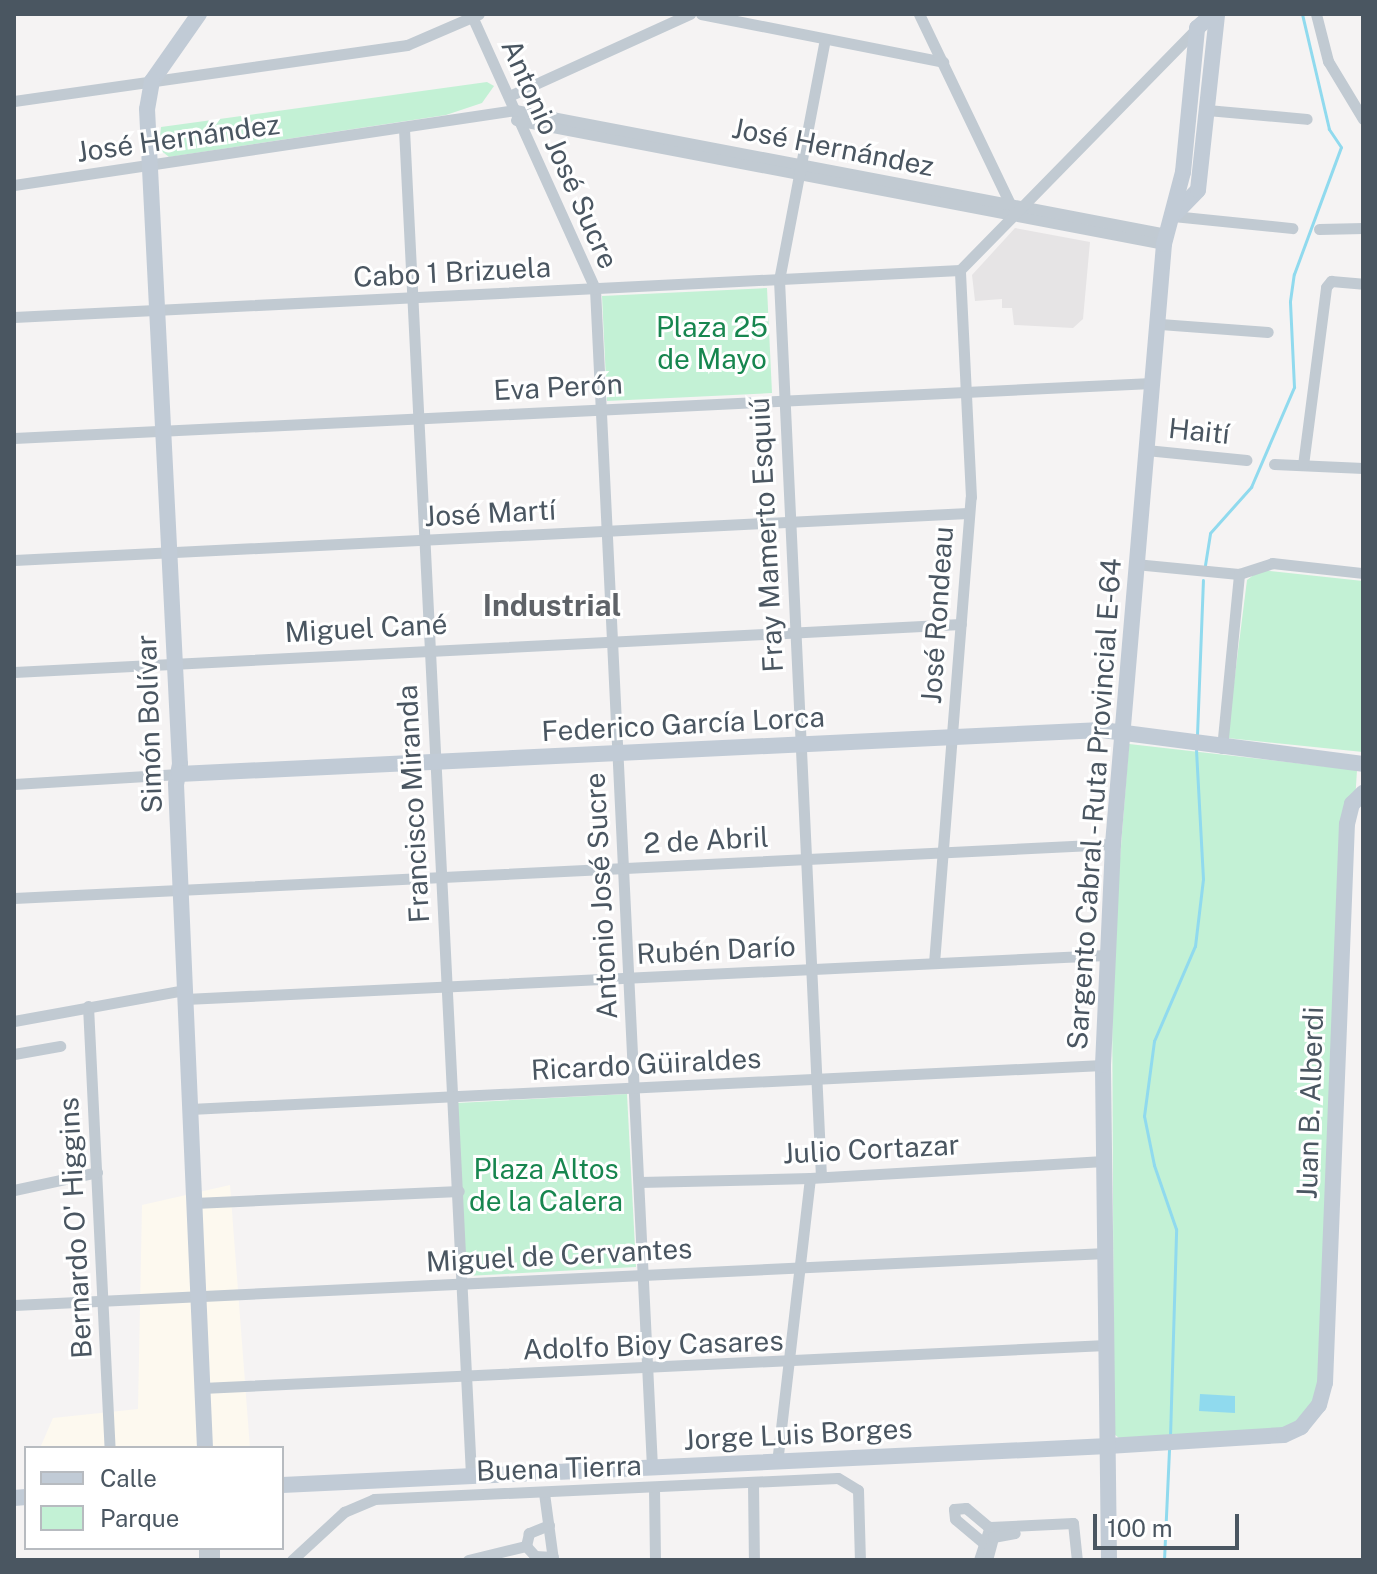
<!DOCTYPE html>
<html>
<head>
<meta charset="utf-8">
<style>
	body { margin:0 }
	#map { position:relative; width:1377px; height:1574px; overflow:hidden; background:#f5f3f3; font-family:"Public Sans",sans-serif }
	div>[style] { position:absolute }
	.commercial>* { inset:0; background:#fdf9ef }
	.education>* { inset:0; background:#e6e4e5 }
	.green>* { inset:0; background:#c3f1d5 }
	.water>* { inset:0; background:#90daee }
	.stream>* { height:3px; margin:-1.5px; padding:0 1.5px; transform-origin:1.5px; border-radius:1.5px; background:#90daee }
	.street>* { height:11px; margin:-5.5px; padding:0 5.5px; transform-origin:5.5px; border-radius:5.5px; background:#c1cad2 }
	.secondary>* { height:16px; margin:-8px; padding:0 8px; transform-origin:8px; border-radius:8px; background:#c1cbd6 }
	span { translate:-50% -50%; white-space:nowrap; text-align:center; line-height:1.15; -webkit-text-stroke:6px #fff; paint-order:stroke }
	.street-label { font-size:28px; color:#4a5661 }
	.park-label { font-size:28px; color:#17864f }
	.neighbourhood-label { font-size:30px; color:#5f6368; font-weight:700 }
	.frame { position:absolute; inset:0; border:16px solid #4a5661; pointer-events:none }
	.legend { position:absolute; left:24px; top:1446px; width:260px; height:104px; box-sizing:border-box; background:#fff; border:2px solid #b7bbc0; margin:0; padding:10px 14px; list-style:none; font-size:24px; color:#4a5661 }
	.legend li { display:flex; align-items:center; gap:16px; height:40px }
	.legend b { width:40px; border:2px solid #b7bbc0 }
	.scale { position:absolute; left:1093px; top:1514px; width:146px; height:36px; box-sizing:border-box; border:4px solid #4a5661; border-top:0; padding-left:10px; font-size:24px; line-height:28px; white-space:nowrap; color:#4a5661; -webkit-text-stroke:6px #fff; paint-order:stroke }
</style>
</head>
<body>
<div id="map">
	<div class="commercial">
		<i style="clip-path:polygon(230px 1185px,250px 1448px,40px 1448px,53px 1418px,138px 1409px,142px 1205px)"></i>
	</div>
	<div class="education">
		<i style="clip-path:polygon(1015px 228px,1090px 242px,1083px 319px,1073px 328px,1014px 325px,1012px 308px,1002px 308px,1002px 299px,975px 301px,972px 275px)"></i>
	</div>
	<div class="green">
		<i style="clip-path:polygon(487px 82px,494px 86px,482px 103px,446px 115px,169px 157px,159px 149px,161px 127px)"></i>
		<i style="clip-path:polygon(767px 288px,772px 393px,607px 401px,602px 296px)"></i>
		<i style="clip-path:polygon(1260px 570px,1363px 581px,1363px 752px,1227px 738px,1247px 580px)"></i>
		<i style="clip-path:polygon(1129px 744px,1357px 770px,1318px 1397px,1292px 1429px,1119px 1438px,1114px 1434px,1112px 960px)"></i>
		<i style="clip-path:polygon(627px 1094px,636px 1267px,466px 1276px,457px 1103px)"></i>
	</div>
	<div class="water">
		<i style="clip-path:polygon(1200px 1394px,1235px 1396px,1235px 1413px,1199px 1411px)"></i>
	</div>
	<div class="stream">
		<i style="left:1205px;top:565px;width:32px;rotate:-81deg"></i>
		<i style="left:1210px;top:533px;width:62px;rotate:-48.3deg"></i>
		<i style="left:1251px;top:487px;width:109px;rotate:-66.7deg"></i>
		<i style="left:1294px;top:387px;width:86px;rotate:-92.7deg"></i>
		<i style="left:1290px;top:301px;width:27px;rotate:-82deg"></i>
		<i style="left:1294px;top:274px;width:135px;rotate:-69.7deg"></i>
		<i style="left:1341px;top:147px;width:22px;rotate:-124deg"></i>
		<i style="left:1329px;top:129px;width:118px;rotate:-103.2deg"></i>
		<i style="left:1197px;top:735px;width:155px;rotate:-87.8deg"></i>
		<i style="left:1170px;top:1437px;width:208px;rotate:-88.3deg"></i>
		<i style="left:1176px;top:1229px;width:68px;rotate:-109deg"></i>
		<i style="left:1154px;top:1165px;width:50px;rotate:-101.5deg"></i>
		<i style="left:1144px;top:1116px;width:76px;rotate:-82.4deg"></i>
		<i style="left:1154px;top:1041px;width:103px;rotate:-66.7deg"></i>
		<i style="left:1195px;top:946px;width:67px;rotate:-83.2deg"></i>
		<i style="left:1203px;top:879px;width:129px;rotate:-93.1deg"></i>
		<i style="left:1164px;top:1560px;width:111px;rotate:-87.4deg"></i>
	</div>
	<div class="street">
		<i style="left:471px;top:14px;width:302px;rotate:65.7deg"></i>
		<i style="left:595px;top:289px;width:1178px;rotate:87.23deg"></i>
		<i style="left:701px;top:14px;width:247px;rotate:11.2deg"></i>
		<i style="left:919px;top:14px;width:217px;rotate:64.4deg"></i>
		<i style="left:1316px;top:14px;width:49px;rotate:75.7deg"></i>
		<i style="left:1328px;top:61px;width:68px;rotate:58.9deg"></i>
		<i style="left:509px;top:96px;width:199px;rotate:-24.4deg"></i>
		<i style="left:14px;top:101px;width:397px;rotate:-8.1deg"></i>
		<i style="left:407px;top:45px;width:78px;rotate:-23.3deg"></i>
		<i style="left:1207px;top:110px;width:100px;rotate:5.1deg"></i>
		<i style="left:516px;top:120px;width:660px;rotate:10.83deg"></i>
		<i style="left:404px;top:129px;width:1349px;rotate:87.15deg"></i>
		<i style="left:14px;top:185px;width:507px;rotate:-8.51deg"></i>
		<i style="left:515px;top:110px;width:664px;rotate:10.77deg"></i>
		<i style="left:1173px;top:216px;width:120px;rotate:5.8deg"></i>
		<i style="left:1319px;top:229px;width:44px;rotate:-1.3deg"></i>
		<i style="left:14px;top:317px;width:947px;rotate:-2.84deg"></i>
		<i style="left:960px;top:270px;width:339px;rotate:-45.6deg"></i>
		<i style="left:1160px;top:324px;width:108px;rotate:4.2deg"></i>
		<i style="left:14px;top:438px;width:1139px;rotate:-2.77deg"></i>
		<i style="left:1146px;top:450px;width:101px;rotate:5.7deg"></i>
		<i style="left:1274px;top:464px;width:89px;rotate:2.6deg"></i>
		<i style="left:1303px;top:465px;width:179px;rotate:-82.6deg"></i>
		<i style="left:1326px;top:287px;width:8px;rotate:-50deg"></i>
		<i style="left:1331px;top:281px;width:32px;rotate:5deg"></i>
		<i style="left:14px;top:560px;width:955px;rotate:-2.82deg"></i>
		<i style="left:1135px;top:564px;width:104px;rotate:5.5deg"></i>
		<i style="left:1239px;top:574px;width:35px;rotate:-18deg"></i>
		<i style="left:1272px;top:563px;width:92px;rotate:6.3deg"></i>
		<i style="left:14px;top:672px;width:948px;rotate:-2.9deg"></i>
		<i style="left:1222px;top:748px;width:175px;rotate:-84.4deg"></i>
		<i style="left:14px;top:784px;width:165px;rotate:-3.5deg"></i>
		<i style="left:14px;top:898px;width:1100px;rotate:-2.81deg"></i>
		<i style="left:934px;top:963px;width:467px;rotate:-85.5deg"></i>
		<i style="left:971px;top:497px;width:227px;rotate:-92.8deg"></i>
		<i style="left:185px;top:999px;width:922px;rotate:-2.74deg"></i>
		<i style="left:88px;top:1006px;width:443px;rotate:87.2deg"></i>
		<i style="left:14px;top:1021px;width:174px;rotate:-10.3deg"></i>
		<i style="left:14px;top:1054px;width:47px;rotate:-9.9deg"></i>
		<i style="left:190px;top:1109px;width:914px;rotate:-2.76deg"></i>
		<i style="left:821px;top:1177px;width:898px;rotate:-92.68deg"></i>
		<i style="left:779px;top:280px;width:245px;rotate:-79.2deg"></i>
		<i style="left:639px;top:1182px;width:171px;rotate:-1.3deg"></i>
		<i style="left:810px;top:1178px;width:294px;rotate:-3.3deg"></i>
		<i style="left:14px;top:1190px;width:85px;rotate:-12.2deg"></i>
		<i style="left:194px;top:1203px;width:265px;rotate:-2.6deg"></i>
		<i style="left:14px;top:1305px;width:1093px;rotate:-2.73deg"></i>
		<i style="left:202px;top:1388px;width:905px;rotate:-2.72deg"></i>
		<i style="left:777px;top:1463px;width:287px;rotate:-83.4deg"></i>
		<i style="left:753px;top:1483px;width:77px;rotate:89.3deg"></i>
		<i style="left:654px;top:1488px;width:72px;rotate:89.2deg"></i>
		<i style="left:544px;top:1493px;width:68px;rotate:82.3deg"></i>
		<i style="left:549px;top:1525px;width:22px;rotate:158deg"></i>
		<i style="left:529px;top:1533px;width:13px;rotate:103deg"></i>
		<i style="left:526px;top:1546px;width:13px;rotate:48deg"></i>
		<i style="left:535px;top:1556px;width:18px;rotate:3deg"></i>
		<i style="left:986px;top:1545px;width:40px;rotate:-140deg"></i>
		<i style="left:955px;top:1519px;width:10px;rotate:-96deg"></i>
		<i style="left:954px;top:1509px;width:12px;rotate:-5deg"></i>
		<i style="left:966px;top:1508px;width:35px;rotate:40deg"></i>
		<i style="left:204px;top:1548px;width:12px;rotate:90deg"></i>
		<i style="left:214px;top:1548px;width:12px;rotate:90deg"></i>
		<i style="left:292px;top:1560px;width:71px;rotate:-42.7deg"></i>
		<i style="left:344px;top:1512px;width:33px;rotate:-23deg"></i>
		<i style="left:374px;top:1499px;width:464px;rotate:-2.6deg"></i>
		<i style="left:838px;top:1478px;width:23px;rotate:31deg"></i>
		<i style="left:858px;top:1490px;width:70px;rotate:88.4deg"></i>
		<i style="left:468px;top:1560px;width:60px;rotate:-13.6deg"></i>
		<i style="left:979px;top:1560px;width:35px;rotate:-72deg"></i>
		<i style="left:990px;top:1527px;width:83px;rotate:-2.8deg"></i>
		<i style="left:1073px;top:1523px;width:37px;rotate:84deg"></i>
		<i style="left:987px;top:1560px;width:24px;rotate:-75deg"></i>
		<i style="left:993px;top:1537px;width:22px;rotate:-10deg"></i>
	</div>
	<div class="secondary">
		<i style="left:199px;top:14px;width:82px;rotate:125deg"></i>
		<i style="left:152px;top:81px;width:28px;rotate:100deg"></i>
		<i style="left:147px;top:109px;width:656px;rotate:87.12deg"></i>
		<i style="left:180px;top:764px;width:20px;rotate:101deg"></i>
		<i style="left:176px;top:784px;width:665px;rotate:87.5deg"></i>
		<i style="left:1173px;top:216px;width:36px;rotate:-46deg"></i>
		<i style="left:1198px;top:190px;width:177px;rotate:-83.8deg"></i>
		<i style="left:179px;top:774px;width:924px;rotate:-2.73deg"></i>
		<i style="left:1102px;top:730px;width:263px;rotate:7.4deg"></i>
		<i style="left:282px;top:1485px;width:827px;rotate:-2.7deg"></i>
		<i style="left:1108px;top:1446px;width:176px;rotate:-3.6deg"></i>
		<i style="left:1284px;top:1435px;width:19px;rotate:-25deg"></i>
		<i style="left:1301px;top:1427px;width:28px;rotate:-51deg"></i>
		<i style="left:1319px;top:1405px;width:23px;rotate:-75deg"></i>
		<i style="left:1325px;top:1383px;width:559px;rotate:-87.75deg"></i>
		<i style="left:1347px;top:824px;width:21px;rotate:-76deg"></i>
		<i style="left:1352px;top:804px;width:16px;rotate:-45deg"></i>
		<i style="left:14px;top:1498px;width:12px;rotate:-5deg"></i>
		<i style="left:1109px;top:1560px;width:495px;rotate:-90.7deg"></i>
		<i style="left:1103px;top:1065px;width:221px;rotate:-87.4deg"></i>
		<i style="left:1113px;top:844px;width:602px;rotate:-85.14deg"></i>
		<i style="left:1164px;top:244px;width:74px;rotate:-75.2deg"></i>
		<i style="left:1183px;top:172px;width:145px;rotate:-84.4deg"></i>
		<i style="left:1197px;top:28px;width:21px;rotate:-41deg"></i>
	</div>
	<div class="street-label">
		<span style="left:178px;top:138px;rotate:-8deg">José Hernández</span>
		<span style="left:833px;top:147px;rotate:11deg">José Hernández</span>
		<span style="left:560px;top:154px;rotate:66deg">Antonio José Sucre</span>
		<span style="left:452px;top:272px;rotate:-3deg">Cabo 1 Brizuela</span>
		<span style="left:558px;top:387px;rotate:-3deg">Eva Perón</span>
		<span style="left:1199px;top:431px;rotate:6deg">Haití</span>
		<span style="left:490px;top:513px;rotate:-3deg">José Martí</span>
		<span style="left:766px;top:535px;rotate:-93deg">Fray Mamerto Esquiú</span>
		<span style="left:937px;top:615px;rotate:-86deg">José Rondeau</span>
		<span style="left:366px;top:628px;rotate:-3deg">Miguel Cané</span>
		<span style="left:149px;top:724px;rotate:-92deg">Simón Bolívar</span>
		<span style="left:683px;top:724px;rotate:-3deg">Federico García Lorca</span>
		<span style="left:413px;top:804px;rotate:-93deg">Francisco Miranda</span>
		<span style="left:1094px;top:804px;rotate:-86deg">Sargento Cabral - Ruta Provincial E-64</span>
		<span style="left:706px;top:840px;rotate:-3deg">2 de Abril</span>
		<span style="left:601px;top:896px;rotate:-93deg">Antonio José Sucre</span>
		<span style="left:716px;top:950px;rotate:-3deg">Rubén Darío</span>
		<span style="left:646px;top:1064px;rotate:-3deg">Ricardo Güiraldes</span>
		<span style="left:1310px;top:1103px;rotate:-88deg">Juan B. Alberdi</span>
		<span style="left:871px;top:1149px;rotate:-3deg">Julio Cortazar</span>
		<span style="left:75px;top:1228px;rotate:-93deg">Bernardo O' Higgins</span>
		<span style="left:559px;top:1255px;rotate:-3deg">Miguel de Cervantes</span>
		<span style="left:653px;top:1345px;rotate:-2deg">Adolfo Bioy Casares</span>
		<span style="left:798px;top:1434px;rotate:-3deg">Jorge Luis Borges</span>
		<span style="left:559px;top:1468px;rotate:-2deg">Buena Tierra</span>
	</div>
	<div class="park-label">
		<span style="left:712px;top:343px">Plaza 25<br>de Mayo</span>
		<span style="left:546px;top:1185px">Plaza Altos<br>de la Calera</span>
	</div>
	<div class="neighbourhood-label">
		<span style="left:552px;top:605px">Industrial</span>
	</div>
	<div class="frame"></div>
	<ul class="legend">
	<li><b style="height:10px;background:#c1cbd6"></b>Calle</li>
	<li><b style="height:22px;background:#c3f1d5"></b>Parque</li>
	</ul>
	<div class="scale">100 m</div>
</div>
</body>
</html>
